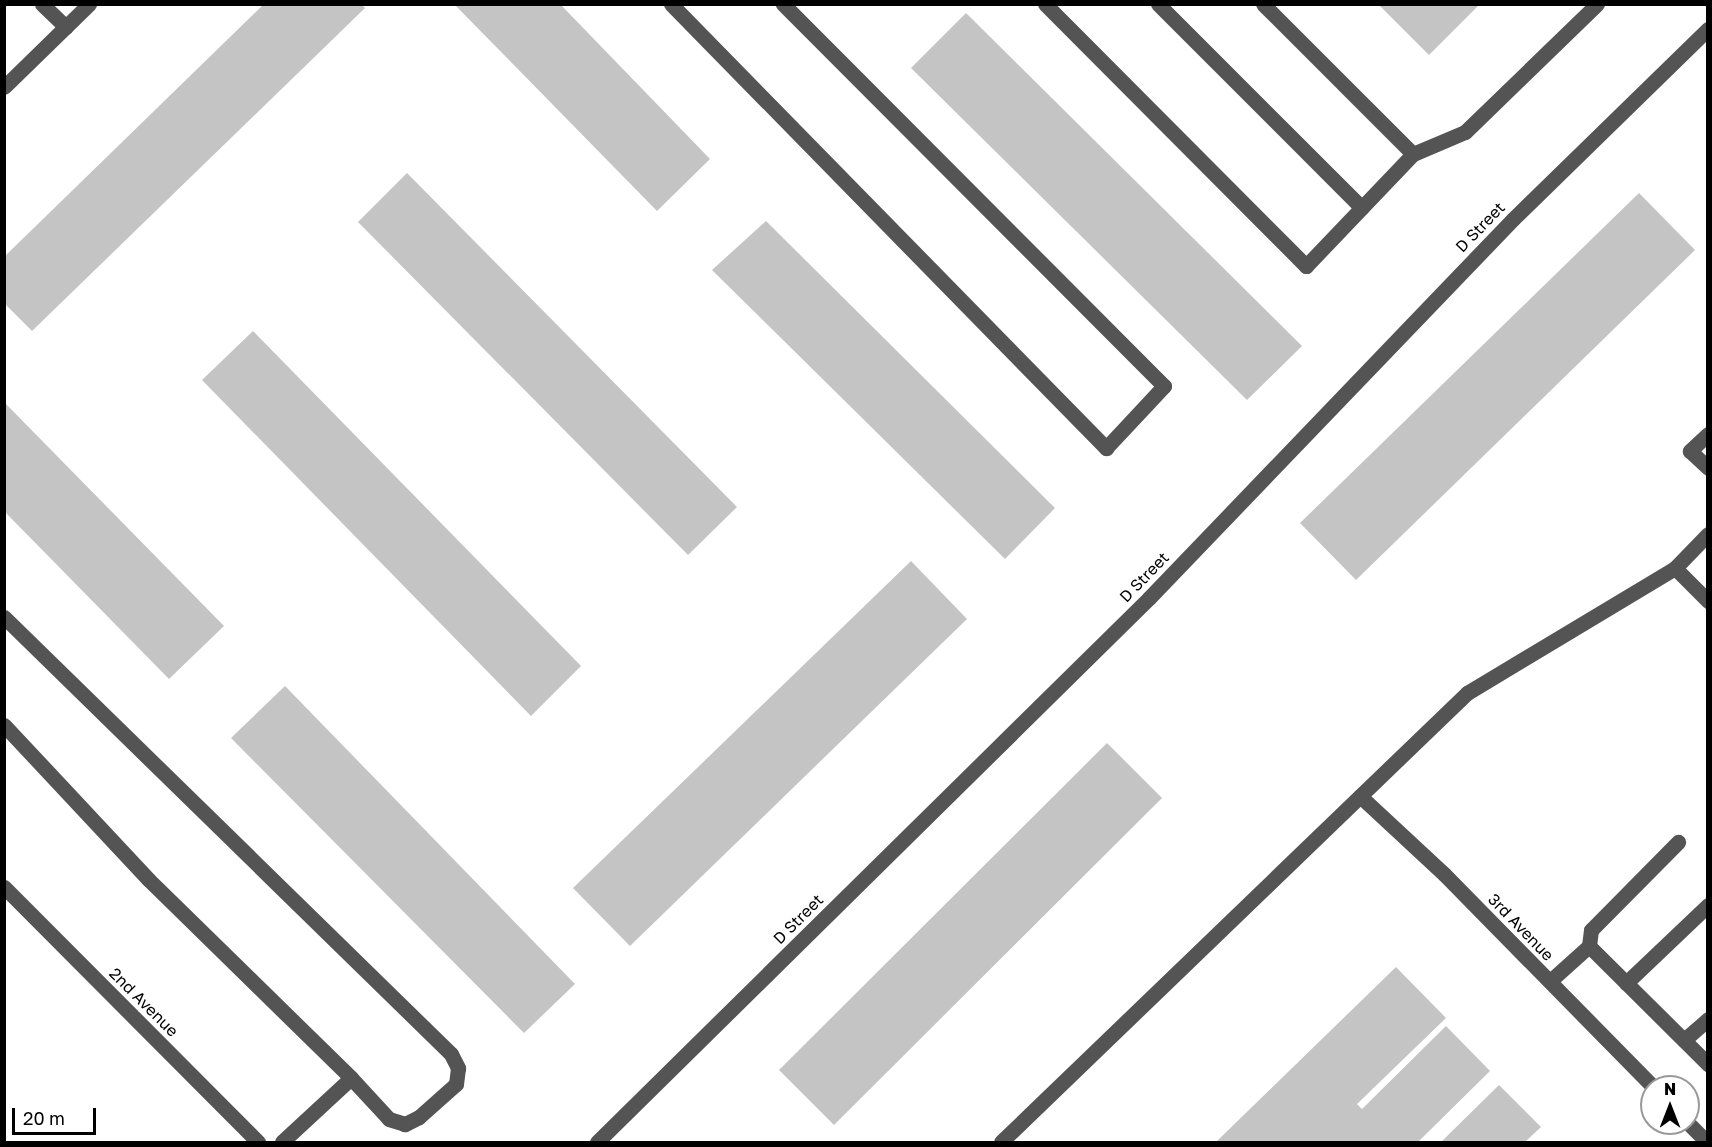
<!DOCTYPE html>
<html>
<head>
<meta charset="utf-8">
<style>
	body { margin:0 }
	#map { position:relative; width:1712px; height:1147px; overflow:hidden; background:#fff; font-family:"Golos Text",sans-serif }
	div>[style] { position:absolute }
	.building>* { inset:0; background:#c4c4c4 }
	.minor>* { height:15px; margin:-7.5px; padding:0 7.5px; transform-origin:7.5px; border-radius:7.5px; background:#545454 }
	span { translate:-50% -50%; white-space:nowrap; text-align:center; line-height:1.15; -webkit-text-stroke:4.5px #fff; paint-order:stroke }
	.street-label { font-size:16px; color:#000 }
	.frame { position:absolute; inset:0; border:6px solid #000; pointer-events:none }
	.north { position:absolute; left:1640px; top:1075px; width:60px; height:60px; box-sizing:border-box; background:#fff; border:2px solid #999; border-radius:50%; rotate:0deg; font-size:16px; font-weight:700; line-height:24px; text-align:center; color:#000 }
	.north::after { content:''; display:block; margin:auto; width:21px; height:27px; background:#000; clip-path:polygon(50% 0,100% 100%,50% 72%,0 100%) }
	.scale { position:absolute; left:12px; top:1108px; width:84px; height:27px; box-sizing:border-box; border:3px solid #000; border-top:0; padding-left:8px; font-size:18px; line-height:21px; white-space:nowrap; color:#000; -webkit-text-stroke:4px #fff; paint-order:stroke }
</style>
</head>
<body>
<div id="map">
	<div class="building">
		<i style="clip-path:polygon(264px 4px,361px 4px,365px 8px,32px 331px,4px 303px,4px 257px)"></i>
		<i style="clip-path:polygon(454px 4px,560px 4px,710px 159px,657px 211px)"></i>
		<i style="clip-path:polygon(1378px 4px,1480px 4px,1429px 55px)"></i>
		<i style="clip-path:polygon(966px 13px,1302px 346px,1247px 400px,911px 68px)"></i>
		<i style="clip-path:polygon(407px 173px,737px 507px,688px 555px,358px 222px)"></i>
		<i style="clip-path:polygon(1639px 193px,1695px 250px,1356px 580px,1300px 523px)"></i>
		<i style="clip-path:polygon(766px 221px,1055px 508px,1005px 559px,712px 270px)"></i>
		<i style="clip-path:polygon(253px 331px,581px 666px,531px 716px,202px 380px)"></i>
		<i style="clip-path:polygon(4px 402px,224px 626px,169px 679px,4px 511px)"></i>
		<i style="clip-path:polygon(911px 561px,967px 619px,630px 946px,573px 888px)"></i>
		<i style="clip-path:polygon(285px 686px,575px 984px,524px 1033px,231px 738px)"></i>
		<i style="clip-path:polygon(1107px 743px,1162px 798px,834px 1125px,779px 1070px)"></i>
		<i style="clip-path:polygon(1396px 967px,1446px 1018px,1357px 1104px,1362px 1109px,1446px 1026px,1490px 1071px,1418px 1142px,1216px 1142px)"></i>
		<i style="clip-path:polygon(1499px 1085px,1541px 1127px,1525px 1142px,1441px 1142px)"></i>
	</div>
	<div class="minor">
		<i style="left:42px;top:4px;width:33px;rotate:44deg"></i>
		<i style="left:671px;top:4px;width:622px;rotate:45.59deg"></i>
		<i style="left:1106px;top:448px;width:85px;rotate:-46.9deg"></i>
		<i style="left:1164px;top:386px;width:540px;rotate:-134.92deg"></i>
		<i style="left:1045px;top:4px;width:370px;rotate:45.1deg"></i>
		<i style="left:1306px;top:266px;width:155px;rotate:-46.3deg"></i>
		<i style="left:1413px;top:154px;width:212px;rotate:-135deg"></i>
		<i style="left:1158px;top:4px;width:288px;rotate:45deg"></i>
		<i style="left:4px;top:87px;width:119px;rotate:-44.3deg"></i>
		<i style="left:1413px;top:154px;width:56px;rotate:-22.9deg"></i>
		<i style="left:1465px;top:132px;width:184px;rotate:-44.1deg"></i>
		<i style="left:1708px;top:434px;width:25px;rotate:137deg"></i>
		<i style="left:1690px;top:451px;width:25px;rotate:43deg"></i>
		<i style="left:1675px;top:568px;width:47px;rotate:45deg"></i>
		<i style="left:4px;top:617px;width:625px;rotate:44.35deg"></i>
		<i style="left:451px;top:1054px;width:16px;rotate:63deg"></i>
		<i style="left:458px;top:1068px;width:16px;rotate:97deg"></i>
		<i style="left:456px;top:1084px;width:50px;rotate:138.3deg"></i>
		<i style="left:419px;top:1117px;width:16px;rotate:153deg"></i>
		<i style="left:405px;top:1124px;width:17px;rotate:-163deg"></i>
		<i style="left:389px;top:1119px;width:56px;rotate:-132.8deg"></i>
		<i style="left:351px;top:1078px;width:94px;rotate:137.2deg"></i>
		<i style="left:4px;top:725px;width:211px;rotate:46.9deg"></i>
		<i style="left:148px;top:879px;width:284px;rotate:44.4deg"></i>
		<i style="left:1360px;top:796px;width:115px;rotate:42.9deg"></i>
		<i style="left:1444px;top:874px;width:298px;rotate:45.5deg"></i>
		<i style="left:4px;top:887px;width:360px;rotate:45.1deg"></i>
		<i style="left:1589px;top:946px;width:16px;rotate:-83deg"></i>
		<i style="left:1591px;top:930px;width:124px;rotate:-45.3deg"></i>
		<i style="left:1550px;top:981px;width:52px;rotate:-41.9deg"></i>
		<i style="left:1589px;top:946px;width:168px;rotate:44.8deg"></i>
		<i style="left:1626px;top:983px;width:113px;rotate:-43.6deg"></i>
		<i style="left:1684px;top:1040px;width:32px;rotate:-41deg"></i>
		<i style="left:1688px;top:1123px;width:27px;rotate:45deg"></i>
		<i style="left:597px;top:1142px;width:775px;rotate:-44.58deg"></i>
		<i style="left:1149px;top:598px;width:525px;rotate:-46.16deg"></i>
		<i style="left:1513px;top:219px;width:272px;rotate:-44.3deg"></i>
		<i style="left:1001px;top:1142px;width:647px;rotate:-43.94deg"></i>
		<i style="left:1467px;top:693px;width:243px;rotate:-31deg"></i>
		<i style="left:1675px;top:568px;width:47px;rotate:-45.9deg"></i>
	</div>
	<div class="street-label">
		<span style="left:1480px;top:227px;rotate:-46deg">D Street</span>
		<span style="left:1144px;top:577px;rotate:-46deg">D Street</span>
		<span style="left:798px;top:919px;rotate:-45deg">D Street</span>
		<span style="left:1521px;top:927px;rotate:46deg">3rd Avenue</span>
		<span style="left:144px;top:1002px;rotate:45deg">2nd Avenue</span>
	</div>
	<div class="frame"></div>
	<div class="north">N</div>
	<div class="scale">20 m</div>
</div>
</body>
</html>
